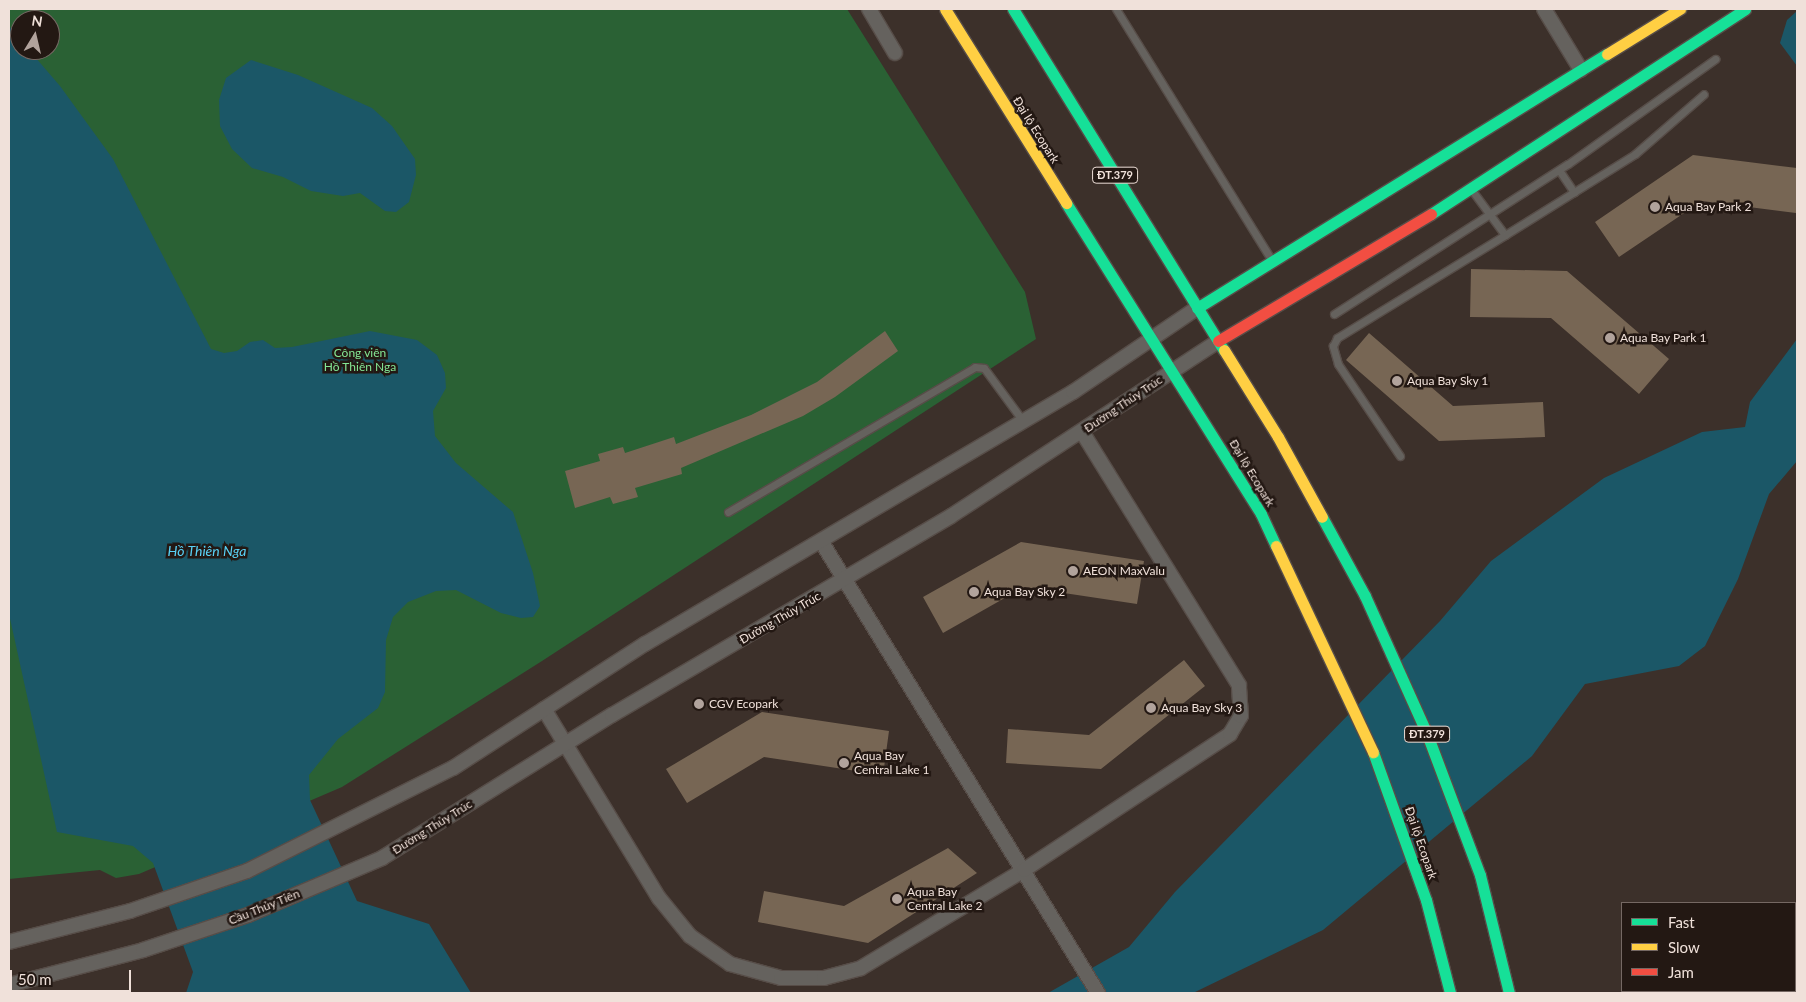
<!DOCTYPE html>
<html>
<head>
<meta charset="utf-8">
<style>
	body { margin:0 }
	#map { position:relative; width:1806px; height:1002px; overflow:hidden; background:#3c302a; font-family:Lato,sans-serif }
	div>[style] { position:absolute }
	.green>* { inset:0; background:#2a6134 }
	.water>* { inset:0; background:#1b5767 }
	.building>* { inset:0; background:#776654 }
	.roads { filter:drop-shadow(1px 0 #574d48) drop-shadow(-1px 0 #574d48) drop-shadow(0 1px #574d48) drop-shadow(0 -1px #574d48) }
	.lane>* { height:7px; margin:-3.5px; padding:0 3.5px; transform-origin:3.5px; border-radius:3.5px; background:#65625e }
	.street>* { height:14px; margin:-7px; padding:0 7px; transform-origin:7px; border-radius:7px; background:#65625e }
	.fast>* { height:11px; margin:-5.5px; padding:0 5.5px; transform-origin:5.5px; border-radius:5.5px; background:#16e098 }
	.slow>* { height:11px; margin:-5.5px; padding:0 5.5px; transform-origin:5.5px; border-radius:5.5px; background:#ffcf43 }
	.jam>* { height:11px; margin:-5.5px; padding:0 5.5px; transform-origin:5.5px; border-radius:5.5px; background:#f24e42 }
	.dots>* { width:14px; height:14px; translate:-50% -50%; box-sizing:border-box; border:2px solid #231813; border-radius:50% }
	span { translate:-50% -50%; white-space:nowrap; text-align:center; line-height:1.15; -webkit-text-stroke:5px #231813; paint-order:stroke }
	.shield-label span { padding:1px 4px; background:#231813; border:1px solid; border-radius:4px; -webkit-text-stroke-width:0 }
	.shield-label { font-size:11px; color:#f0e1da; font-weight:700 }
	.street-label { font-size:12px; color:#f0e1da }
	.poi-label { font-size:12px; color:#f0e1da }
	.left { translate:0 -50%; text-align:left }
	.park-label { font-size:12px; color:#84e795 }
	.water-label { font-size:14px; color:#59d2f6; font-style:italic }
	.frame { position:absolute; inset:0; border:10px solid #f0e1da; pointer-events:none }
	.legend { position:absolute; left:1621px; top:902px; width:175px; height:90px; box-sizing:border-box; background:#231813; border:1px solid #756863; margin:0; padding:6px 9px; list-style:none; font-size:15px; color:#f0e1da }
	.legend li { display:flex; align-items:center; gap:10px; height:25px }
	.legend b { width:25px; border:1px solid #756863 }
	.north { position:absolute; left:10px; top:10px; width:50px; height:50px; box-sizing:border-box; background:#231813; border:1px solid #756863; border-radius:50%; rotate:9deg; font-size:14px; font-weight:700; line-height:20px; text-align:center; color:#f0e1da }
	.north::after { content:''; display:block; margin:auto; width:18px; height:22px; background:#b1a39c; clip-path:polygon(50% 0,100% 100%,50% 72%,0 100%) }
	.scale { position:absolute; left:10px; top:970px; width:121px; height:22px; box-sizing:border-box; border:2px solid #f0e1da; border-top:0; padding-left:6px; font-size:15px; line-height:18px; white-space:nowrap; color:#f0e1da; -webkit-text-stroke:4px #231813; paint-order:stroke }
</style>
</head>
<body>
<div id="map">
	<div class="green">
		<i style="clip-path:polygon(evenodd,9px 9px,847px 9px,1025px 292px,1036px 339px,542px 661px,342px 787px,139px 874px,116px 878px,100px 870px,9px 879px,9px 9px,20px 20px,50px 20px,50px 50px,20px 50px,20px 20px)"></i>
	</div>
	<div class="water">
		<i style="clip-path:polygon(1797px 11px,1797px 66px,1780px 43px,1787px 20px)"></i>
		<i style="clip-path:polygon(9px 26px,20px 39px,20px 50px,29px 50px,60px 86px,113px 159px,211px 349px,224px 353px,237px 351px,250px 342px,263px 340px,275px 348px,292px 347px,370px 331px,417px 340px,437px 355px,445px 373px,446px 388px,433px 411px,435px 436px,456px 463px,513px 512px,533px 573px,540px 606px,533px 617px,521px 618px,501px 613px,456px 590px,436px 591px,408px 602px,393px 617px,386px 640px,385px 692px,378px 708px,338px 739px,309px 775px,310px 800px,357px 901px,429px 924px,471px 993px,186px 993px,193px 972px,153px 863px,133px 846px,57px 832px,9px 614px)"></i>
		<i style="clip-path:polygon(251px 60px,298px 75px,372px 108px,392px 126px,415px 159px,416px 175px,409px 202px,396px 212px,385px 211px,360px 193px,343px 196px,311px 191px,283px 177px,252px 168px,232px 149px,220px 126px,219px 100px,226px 78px)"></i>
		<i style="clip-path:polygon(1797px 339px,1797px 461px,1769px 494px,1738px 579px,1705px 646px,1679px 666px,1585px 684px,1532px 756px,1323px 930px,1193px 993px,1048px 993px,1129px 947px,1175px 892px,1440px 621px,1491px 561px,1604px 478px,1702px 432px,1745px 427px,1750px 402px)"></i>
	</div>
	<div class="building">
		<i style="clip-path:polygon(1693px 155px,1797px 168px,1796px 213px,1702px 201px,1619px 257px,1595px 222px)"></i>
		<i style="clip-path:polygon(1471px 269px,1567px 271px,1669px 359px,1639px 394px,1551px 318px,1470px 317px)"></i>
		<i style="clip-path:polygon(885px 331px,898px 351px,835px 397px,803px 416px,681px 468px,682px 474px,635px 488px,638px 497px,613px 504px,610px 497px,575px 508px,565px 471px,600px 461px,598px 454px,623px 447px,625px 453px,674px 437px,676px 444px,751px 415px,817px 382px)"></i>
		<i style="clip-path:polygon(1369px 333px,1453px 406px,1543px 402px,1545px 437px,1439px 441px,1346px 360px)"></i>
		<i style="clip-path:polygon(1021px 542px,1144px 561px,1137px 604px,1024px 587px,943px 633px,923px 597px)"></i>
		<i style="clip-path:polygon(1184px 660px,1205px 686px,1101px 769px,1006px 763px,1008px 729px,1089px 735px)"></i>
		<i style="clip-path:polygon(762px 712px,889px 731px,883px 775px,764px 757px,687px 803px,666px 769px)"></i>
		<i style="clip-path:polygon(948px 848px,977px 873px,868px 943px,758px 922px,764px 891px,844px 906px)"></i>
	</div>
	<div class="roads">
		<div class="lane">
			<i style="left:1116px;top:9px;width:294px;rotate:58.2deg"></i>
			<i style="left:1559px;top:170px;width:27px;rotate:56deg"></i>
			<i style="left:1471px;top:189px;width:57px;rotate:53.5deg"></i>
			<i style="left:1505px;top:235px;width:153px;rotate:-31.9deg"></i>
			<i style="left:1635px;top:154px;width:91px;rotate:-41deg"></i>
			<i style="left:1334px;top:314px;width:278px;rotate:-32.7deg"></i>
			<i style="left:1568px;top:164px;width:181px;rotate:-35.5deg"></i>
			<i style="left:1400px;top:456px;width:111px;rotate:-124deg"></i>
			<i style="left:1338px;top:364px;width:19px;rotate:-106deg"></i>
			<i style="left:1333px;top:346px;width:9px;rotate:-63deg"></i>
			<i style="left:1337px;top:338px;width:197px;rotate:-31.5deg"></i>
			<i style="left:728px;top:512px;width:286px;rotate:-30.4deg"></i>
			<i style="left:975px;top:367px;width:9px;rotate:6deg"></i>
			<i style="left:984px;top:368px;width:66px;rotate:53.7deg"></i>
		</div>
		<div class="street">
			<i style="left:869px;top:9px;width:51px;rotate:59.4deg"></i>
			<i style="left:1544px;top:9px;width:71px;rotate:58.8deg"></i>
			<i style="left:821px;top:541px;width:530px;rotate:58.5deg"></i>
			<i style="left:544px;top:709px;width:221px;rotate:58.7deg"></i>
			<i style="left:659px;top:898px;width:49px;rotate:50.8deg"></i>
			<i style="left:690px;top:936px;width:49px;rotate:35deg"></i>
			<i style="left:730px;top:964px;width:53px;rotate:15.4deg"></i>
			<i style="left:781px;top:978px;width:43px"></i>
			<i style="left:824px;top:978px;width:38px;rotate:-15deg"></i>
			<i style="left:861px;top:968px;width:190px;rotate:-31deg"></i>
			<i style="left:1024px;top:870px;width:247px;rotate:-33.4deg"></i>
			<i style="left:1230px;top:734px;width:21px;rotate:-59deg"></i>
			<i style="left:1241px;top:716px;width:31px;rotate:-94deg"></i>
			<i style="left:1239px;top:685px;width:298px;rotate:-121.8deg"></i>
			<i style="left:9px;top:942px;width:125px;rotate:-14.4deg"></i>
			<i style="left:130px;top:911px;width:124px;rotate:-18.9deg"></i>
			<i style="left:247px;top:871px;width:230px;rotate:-26.6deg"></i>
			<i style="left:453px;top:768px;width:229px;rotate:-32.9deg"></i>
			<i style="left:645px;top:644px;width:497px;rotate:-30.5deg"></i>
			<i style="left:1073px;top:392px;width:150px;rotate:-34.1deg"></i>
			<i style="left:1795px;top:949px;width:4px;rotate:-63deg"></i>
			<i style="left:9px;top:985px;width:138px;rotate:-14.6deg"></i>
			<i style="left:143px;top:950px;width:111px;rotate:-18.4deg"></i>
			<i style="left:248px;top:915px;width:146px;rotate:-23deg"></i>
			<i style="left:382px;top:858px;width:271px;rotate:-31.9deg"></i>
			<i style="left:612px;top:715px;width:393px;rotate:-30.4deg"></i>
			<i style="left:951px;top:516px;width:319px;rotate:-33.2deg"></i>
			<i style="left:1769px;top:993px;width:4px;rotate:-34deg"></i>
		</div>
		<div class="fast">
			<i style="left:1013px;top:9px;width:401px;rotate:58.3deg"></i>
			<i style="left:1066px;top:203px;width:367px;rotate:57.9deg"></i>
			<i style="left:1261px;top:514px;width:35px;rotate:65deg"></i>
			<i style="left:1431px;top:214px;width:375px;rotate:-33.1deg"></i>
			<i style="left:1197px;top:308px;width:482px;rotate:-31.8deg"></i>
			<i style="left:1322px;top:517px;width:90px;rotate:61.4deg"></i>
			<i style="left:1365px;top:596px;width:151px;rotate:65.8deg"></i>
			<i style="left:1427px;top:734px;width:151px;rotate:69.4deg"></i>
			<i style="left:1480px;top:875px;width:122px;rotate:76.2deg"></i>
			<i style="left:1373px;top:752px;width:157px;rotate:70.3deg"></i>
			<i style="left:1426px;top:900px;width:96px;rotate:75.5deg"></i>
		</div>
		<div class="slow">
			<i style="left:945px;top:9px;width:229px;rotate:58deg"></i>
			<i style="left:1607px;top:54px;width:86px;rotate:-31.7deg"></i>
			<i style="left:1224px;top:350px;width:102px;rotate:58.2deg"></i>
			<i style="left:1278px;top:437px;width:91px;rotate:61.2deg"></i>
			<i style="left:1276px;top:546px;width:228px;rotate:64.8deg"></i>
		</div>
		<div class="jam">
			<i style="left:1218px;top:341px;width:248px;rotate:-30.8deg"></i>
		</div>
	</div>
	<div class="dots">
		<i style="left:1655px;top:207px;background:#b1a39c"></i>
		<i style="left:1610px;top:338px;background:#b1a39c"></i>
		<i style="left:1397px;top:381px;background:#b1a39c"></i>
		<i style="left:1073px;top:571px;background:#b1a39c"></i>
		<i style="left:974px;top:592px;background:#b1a39c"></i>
		<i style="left:699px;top:704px;background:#b1a39c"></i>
		<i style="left:1151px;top:708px;background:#b1a39c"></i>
		<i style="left:844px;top:763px;background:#b1a39c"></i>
		<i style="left:897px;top:899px;background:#b1a39c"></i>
	</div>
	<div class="shield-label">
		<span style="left:1115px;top:175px">ĐT.379</span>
		<span style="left:1427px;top:734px">ĐT.379</span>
	</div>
	<div class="street-label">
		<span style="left:1036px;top:130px;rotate:58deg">Đại lộ Ecopark</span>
		<span style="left:1123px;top:404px;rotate:-34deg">Đường Thủy Trúc</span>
		<span style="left:1252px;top:473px;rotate:59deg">Đại lộ Ecopark</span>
		<span style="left:780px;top:618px;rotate:-30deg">Đường Thủy Trúc</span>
		<span style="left:432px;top:827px;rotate:-32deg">Đường Thủy Trúc</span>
		<span style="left:1421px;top:843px;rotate:71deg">Đại lộ Ecopark</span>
		<span style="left:264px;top:907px;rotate:-22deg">Cầu Thủy Tiên</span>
	</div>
	<div class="poi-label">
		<span class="left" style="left:1665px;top:207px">Aqua Bay Park 2</span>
		<span class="left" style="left:1620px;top:338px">Aqua Bay Park 1</span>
		<span class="left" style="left:1407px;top:381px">Aqua Bay Sky 1</span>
		<span class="left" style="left:1083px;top:571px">AEON MaxValu</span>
		<span class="left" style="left:984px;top:592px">Aqua Bay Sky 2</span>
		<span class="left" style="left:709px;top:704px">CGV Ecopark</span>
		<span class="left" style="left:1161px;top:708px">Aqua Bay Sky 3</span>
		<span class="left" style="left:854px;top:763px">Aqua Bay<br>Central Lake 1</span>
		<span class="left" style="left:907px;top:899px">Aqua Bay<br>Central Lake 2</span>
	</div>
	<div class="park-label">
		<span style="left:360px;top:360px">Công viên<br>Hồ Thiên Nga</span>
	</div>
	<div class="water-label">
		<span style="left:207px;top:551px">Hồ Thiên Nga</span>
	</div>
	<div class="frame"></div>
	<ul class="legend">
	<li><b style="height:6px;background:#16e098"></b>Fast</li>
	<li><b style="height:6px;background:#ffcf43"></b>Slow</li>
	<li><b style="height:6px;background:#f24e42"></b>Jam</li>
	</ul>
	<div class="north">N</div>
	<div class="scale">50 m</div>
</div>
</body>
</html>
